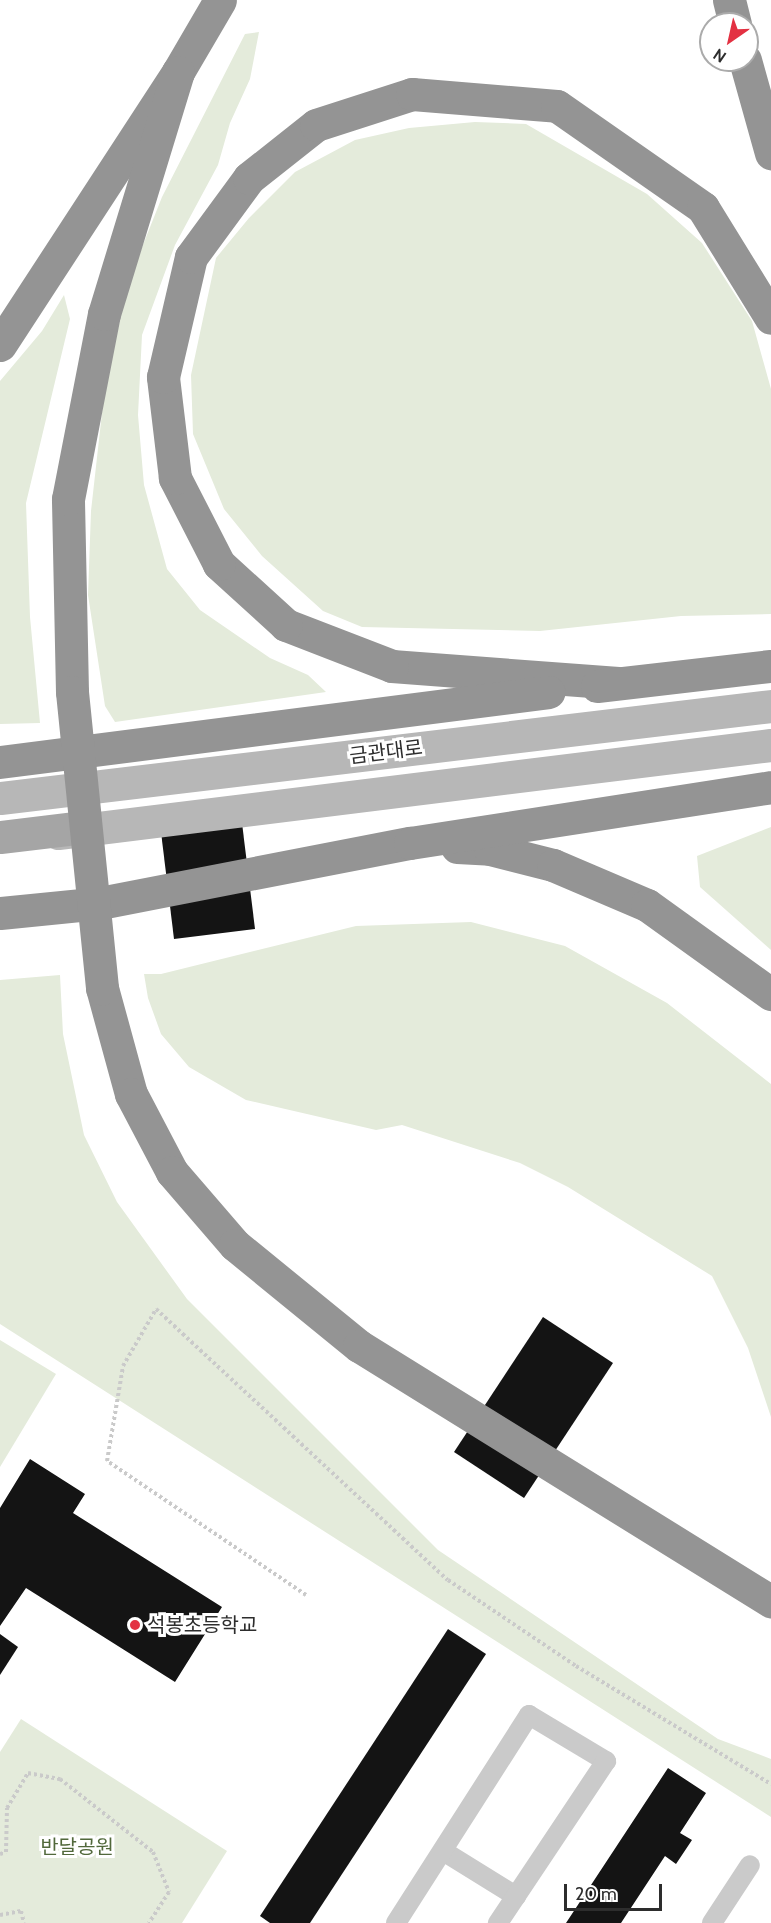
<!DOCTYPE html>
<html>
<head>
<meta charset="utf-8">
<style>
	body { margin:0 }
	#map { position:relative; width:771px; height:1923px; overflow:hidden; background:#fff; font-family:Cabin,"Noto Sans KR",sans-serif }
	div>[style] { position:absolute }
	.green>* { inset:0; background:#e4ebdb }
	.building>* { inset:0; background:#141414 }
	.path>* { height:4px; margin-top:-2px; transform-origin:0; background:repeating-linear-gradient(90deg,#cacaca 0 3px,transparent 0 6px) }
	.lane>* { height:20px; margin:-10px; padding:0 10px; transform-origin:10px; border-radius:10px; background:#cacaca }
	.secondary>* { height:33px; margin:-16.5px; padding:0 16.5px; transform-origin:16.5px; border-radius:16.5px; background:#b7b7b7 }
	.primary>* { height:33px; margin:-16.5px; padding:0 16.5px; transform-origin:16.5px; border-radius:16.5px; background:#a5a5a5 }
	.highway>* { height:33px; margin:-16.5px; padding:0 16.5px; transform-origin:16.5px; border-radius:16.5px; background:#949494 }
	.highway-bridge>* { height:33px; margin:-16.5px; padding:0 16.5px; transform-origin:16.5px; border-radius:16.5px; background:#949494 }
	.dots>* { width:16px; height:16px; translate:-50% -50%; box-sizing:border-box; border:3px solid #fff; border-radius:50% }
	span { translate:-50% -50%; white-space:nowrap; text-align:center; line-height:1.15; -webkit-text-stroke:6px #fff; paint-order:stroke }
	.street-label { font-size:20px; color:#2d2d2d }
	.poi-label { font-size:20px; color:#2d2d2d }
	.left { translate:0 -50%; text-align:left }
	.park-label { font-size:20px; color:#51683b }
	.north { position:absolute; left:699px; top:12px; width:60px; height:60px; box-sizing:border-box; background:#fff; border:2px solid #ababab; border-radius:50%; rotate:214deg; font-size:16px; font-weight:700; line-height:24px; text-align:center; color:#2d2d2d }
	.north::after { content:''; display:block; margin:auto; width:21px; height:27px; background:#e33142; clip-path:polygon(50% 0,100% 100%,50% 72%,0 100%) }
	.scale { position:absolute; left:564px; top:1884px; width:98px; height:27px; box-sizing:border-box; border:3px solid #2d2d2d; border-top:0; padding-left:8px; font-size:18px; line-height:21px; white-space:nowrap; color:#2d2d2d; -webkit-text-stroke:4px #fff; paint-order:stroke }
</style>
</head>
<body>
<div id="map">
	<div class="green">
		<i style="clip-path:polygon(259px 32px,250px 79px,230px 123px,218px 165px,175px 245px,142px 335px,138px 415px,144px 485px,167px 569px,200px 610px,270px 658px,308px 675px,326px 692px,115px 722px,105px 706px,88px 595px,91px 511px,105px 386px,129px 280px,162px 197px,245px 34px)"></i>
		<i style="clip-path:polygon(475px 122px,526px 124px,647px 194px,702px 243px,752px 321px,771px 389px,771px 614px,681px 616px,540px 631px,362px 627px,323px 611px,262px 556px,224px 509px,193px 434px,191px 375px,216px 258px,249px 218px,295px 172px,355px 140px,409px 128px)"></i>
		<i style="clip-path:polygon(64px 295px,70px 319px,26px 503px,30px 617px,40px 723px,0 724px,0 381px,42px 331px)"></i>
		<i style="clip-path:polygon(771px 827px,771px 950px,700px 887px,697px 856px)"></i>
		<i style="clip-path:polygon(471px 922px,565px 946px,667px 1003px,771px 1084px,771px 1417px,748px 1348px,712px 1276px,568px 1187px,520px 1163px,402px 1125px,376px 1130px,246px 1100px,189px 1067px,161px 1034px,148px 998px,144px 974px,161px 974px,356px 926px)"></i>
		<i style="clip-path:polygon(60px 975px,63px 1034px,84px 1135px,117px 1202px,187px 1299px,438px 1550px,718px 1739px,771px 1759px,771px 1817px,0 1324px,0 980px)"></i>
		<i style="clip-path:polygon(0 1340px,56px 1374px,0 1467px)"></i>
		<i style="clip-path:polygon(21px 1719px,227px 1851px,182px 1923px,0 1923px,0 1752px)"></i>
	</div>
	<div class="building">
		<i style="clip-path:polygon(242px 823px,255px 929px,174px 939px,161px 832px)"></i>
		<i style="clip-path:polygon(543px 1317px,613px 1363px,524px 1498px,454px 1452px)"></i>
		<i style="clip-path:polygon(30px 1459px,85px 1494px,73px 1513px,222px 1607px,175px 1682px,26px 1588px,0 1626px,0 1508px)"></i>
		<i style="clip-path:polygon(448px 1629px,486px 1654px,310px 1923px,270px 1923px,260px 1916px)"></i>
		<i style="clip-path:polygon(0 1634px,18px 1647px,0 1675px)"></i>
		<i style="clip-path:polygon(668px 1768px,706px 1793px,680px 1833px,692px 1840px,676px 1864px,665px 1856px,621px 1923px,566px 1923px)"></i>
	</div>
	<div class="path">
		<i style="left:306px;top:1595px;width:240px;rotate:-146deg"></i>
		<i style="left:107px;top:1461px;width:96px;rotate:-80.4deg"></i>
		<i style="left:123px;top:1366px;width:66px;rotate:-59.9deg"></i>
		<i style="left:156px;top:1309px;width:398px;rotate:42.9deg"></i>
		<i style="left:448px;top:1580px;width:154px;rotate:33.9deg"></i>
		<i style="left:576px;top:1666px;width:228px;rotate:31.2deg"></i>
		<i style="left:0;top:1854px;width:6px;rotate:-18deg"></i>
		<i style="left:6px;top:1852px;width:44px;rotate:-88.7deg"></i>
		<i style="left:7px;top:1808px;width:41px;rotate:-59deg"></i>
		<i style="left:28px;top:1773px;width:33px;rotate:11deg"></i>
		<i style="left:60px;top:1779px;width:118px;rotate:38.1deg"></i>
		<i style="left:153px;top:1852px;width:43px;rotate:68.2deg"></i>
		<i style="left:169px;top:1892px;width:37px;rotate:123deg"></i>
		<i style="left:0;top:1915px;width:21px;rotate:-11deg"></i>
		<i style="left:21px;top:1911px;width:12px;rotate:76deg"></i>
	</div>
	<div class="lane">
		<i style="left:443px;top:1851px;width:86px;rotate:31.7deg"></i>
		<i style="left:396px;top:1923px;width:247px;rotate:-57.4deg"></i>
		<i style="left:529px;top:1715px;width:90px;rotate:30.9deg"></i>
		<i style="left:606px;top:1761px;width:195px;rotate:123.7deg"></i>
		<i style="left:712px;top:1923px;width:69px;rotate:-56.8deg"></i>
	</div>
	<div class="secondary">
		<i style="left:0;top:798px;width:776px;rotate:-6.8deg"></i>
		<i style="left:58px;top:833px;width:718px;rotate:-7.04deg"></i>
	</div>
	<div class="primary">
		<i style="left:0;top:837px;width:76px;rotate:-6.8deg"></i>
	</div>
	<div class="highway">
		<i style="left:729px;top:0;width:25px;rotate:76deg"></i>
		<i style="left:745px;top:60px;width:97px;rotate:74.4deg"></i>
		<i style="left:0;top:345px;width:326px;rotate:-56.9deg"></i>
		<i style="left:178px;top:72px;width:83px;rotate:-59.7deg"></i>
		<i style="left:618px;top:683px;width:227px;rotate:-175.7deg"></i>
		<i style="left:392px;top:666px;width:114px;rotate:-158.9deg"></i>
		<i style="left:286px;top:625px;width:91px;rotate:-137.7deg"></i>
		<i style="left:219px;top:564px;width:97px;rotate:-117.1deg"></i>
		<i style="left:175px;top:478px;width:102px;rotate:-96.8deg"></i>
		<i style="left:163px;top:377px;width:123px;rotate:-76.9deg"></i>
		<i style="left:191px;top:257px;width:98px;rotate:-53.7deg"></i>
		<i style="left:249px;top:178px;width:85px;rotate:-38.3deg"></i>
		<i style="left:316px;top:125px;width:101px;rotate:-17.9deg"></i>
		<i style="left:412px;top:94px;width:145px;rotate:4.7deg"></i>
		<i style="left:557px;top:106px;width:178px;rotate:34.9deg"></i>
		<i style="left:703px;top:208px;width:129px;rotate:58.3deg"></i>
		<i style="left:597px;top:686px;width:175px;rotate:-6.6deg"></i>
		<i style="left:72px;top:692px;width:193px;rotate:-91.2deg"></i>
		<i style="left:68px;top:499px;width:188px;rotate:-79deg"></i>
		<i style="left:104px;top:314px;width:253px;rotate:-73deg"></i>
		<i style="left:0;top:762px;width:553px;rotate:-7.27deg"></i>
		<i style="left:457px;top:847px;width:33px;rotate:3deg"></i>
		<i style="left:490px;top:849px;width:65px;rotate:14.3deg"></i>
		<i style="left:553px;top:865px;width:102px;rotate:23.1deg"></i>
		<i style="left:647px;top:905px;width:153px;rotate:35.7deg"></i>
		<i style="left:0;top:913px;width:100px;rotate:-5.7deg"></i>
		<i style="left:100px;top:903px;width:316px;rotate:-11deg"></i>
		<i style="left:410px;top:843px;width:365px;rotate:-8.8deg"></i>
		<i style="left:102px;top:988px;width:110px;rotate:74.7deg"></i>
		<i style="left:131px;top:1094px;width:88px;rotate:62.3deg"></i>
		<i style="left:172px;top:1172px;width:96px;rotate:49.2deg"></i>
		<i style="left:235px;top:1245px;width:160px;rotate:39.2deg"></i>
		<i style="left:359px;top:1346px;width:485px;rotate:31.8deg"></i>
	</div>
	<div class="highway-bridge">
		<i style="left:72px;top:692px;width:298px;rotate:84.2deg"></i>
	</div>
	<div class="dots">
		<i style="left:135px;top:1625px;background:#e33142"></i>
	</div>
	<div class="street-label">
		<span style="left:386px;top:752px;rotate:-7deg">금관대로</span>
	</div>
	<div class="poi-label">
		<span class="left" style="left:147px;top:1625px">석봉초등학교</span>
	</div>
	<div class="park-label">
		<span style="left:77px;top:1847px">반달공원</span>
	</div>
	<div class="north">N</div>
	<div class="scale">20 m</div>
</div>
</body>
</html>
